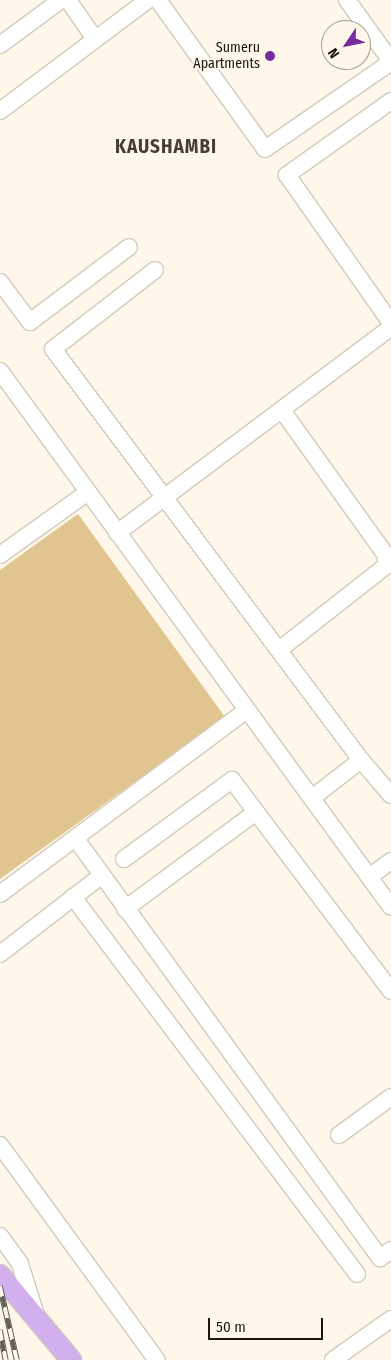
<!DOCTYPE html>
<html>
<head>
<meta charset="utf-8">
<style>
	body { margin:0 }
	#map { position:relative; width:391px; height:1360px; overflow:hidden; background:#fef7ea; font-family:"Fira Sans Condensed",sans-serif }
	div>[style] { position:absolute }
	.green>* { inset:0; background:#e1c590 }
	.roads { filter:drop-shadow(1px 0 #d2caba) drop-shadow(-1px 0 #d2caba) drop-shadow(0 1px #d2caba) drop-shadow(0 -1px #d2caba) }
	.minor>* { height:16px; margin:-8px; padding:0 8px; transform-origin:8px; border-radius:8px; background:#fff }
	.major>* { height:20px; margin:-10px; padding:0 10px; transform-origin:10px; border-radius:10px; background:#d4afee }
	.rail>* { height:5.5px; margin-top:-2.75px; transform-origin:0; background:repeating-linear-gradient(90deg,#fef7ea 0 11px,#635e56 0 22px); box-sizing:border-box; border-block:1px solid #635e56 }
	.dots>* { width:14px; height:14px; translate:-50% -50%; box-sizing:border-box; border:2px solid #fef7ea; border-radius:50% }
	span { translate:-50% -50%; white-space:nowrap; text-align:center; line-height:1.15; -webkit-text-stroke:4px #fef7ea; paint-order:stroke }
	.poi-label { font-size:14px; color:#1a1711 }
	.right { translate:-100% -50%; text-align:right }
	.district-label { font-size:19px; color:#463f32; font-weight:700; letter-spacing:1px }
	.north { position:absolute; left:321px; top:20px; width:50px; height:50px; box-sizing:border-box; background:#fef7ea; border:1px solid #a39d93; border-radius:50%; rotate:236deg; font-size:14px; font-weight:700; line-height:20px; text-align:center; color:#1a1711 }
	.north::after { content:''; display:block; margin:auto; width:18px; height:22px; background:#752c9f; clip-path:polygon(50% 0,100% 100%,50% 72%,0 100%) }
	.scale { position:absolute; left:208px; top:1318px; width:115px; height:22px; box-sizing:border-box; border:2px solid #1a1711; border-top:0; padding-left:6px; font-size:15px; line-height:18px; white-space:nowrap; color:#1a1711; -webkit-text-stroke:4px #fef7ea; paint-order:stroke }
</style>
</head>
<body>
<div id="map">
	<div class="green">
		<i style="clip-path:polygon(78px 514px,225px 717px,0 879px,0 570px)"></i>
	</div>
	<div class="roads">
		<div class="minor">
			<i style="left:68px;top:0;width:47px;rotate:55.3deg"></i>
			<i style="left:158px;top:0;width:183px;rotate:54.3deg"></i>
			<i style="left:265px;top:149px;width:153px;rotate:-34.6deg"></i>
			<i style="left:347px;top:0;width:75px;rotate:54.2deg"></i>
			<i style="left:0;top:45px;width:76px;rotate:-36.4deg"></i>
			<i style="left:391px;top:101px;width:128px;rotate:144.6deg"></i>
			<i style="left:287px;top:175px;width:181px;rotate:54.9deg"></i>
			<i style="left:0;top:111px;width:185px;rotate:-36.9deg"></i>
			<i style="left:155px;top:270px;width:129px;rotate:142.2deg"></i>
			<i style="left:53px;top:349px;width:514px;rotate:53.15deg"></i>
			<i style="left:361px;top:760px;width:46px;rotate:49.4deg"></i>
			<i style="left:0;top:282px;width:50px;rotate:53.1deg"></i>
			<i style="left:30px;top:322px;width:124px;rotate:-37.1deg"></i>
			<i style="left:0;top:371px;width:663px;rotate:53.89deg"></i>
			<i style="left:117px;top:533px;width:343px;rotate:-36.9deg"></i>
			<i style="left:0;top:555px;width:108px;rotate:-35.6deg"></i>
			<i style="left:279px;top:650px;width:137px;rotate:-38.2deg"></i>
			<i style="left:387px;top:565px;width:11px;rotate:-100deg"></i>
			<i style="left:385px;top:554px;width:177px;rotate:-125.6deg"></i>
			<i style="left:312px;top:798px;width:62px;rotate:-37.8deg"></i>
			<i style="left:76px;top:839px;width:518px;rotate:54.04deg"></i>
			<i style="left:380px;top:1258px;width:14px;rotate:-36deg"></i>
			<i style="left:124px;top:859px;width:134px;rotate:-36.2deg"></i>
			<i style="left:232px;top:780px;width:264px;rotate:53deg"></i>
			<i style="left:369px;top:877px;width:27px;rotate:-36deg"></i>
			<i style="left:0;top:894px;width:308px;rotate:-36.7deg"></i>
			<i style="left:73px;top:897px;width:472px;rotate:53deg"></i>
			<i style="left:125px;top:909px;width:163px;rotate:-36.5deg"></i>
			<i style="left:0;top:954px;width:128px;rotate:-37.7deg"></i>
			<i style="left:339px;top:1135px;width:64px;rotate:-36.2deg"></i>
			<i style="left:0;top:1145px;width:266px;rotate:53.9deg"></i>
			<i style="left:0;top:1236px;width:34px;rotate:54deg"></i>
			<i style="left:20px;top:1264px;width:53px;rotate:72.6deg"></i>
			<i style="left:333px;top:1360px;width:71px;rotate:-35.3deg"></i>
		</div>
		<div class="major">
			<i style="left:0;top:1275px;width:111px;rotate:50.1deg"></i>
		</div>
	</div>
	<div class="rail">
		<i style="left:0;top:1286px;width:76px;rotate:77.1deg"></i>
		<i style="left:0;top:1330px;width:31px;rotate:79deg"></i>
	</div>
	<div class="dots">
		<i style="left:270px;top:56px;background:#752c9f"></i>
	</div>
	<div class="poi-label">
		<span class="right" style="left:260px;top:56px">Sumeru<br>Apartments</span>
	</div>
	<div class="district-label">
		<span style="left:166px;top:147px">KAUSHAMBI</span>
	</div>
	<div class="north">N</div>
	<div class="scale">50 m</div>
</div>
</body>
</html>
